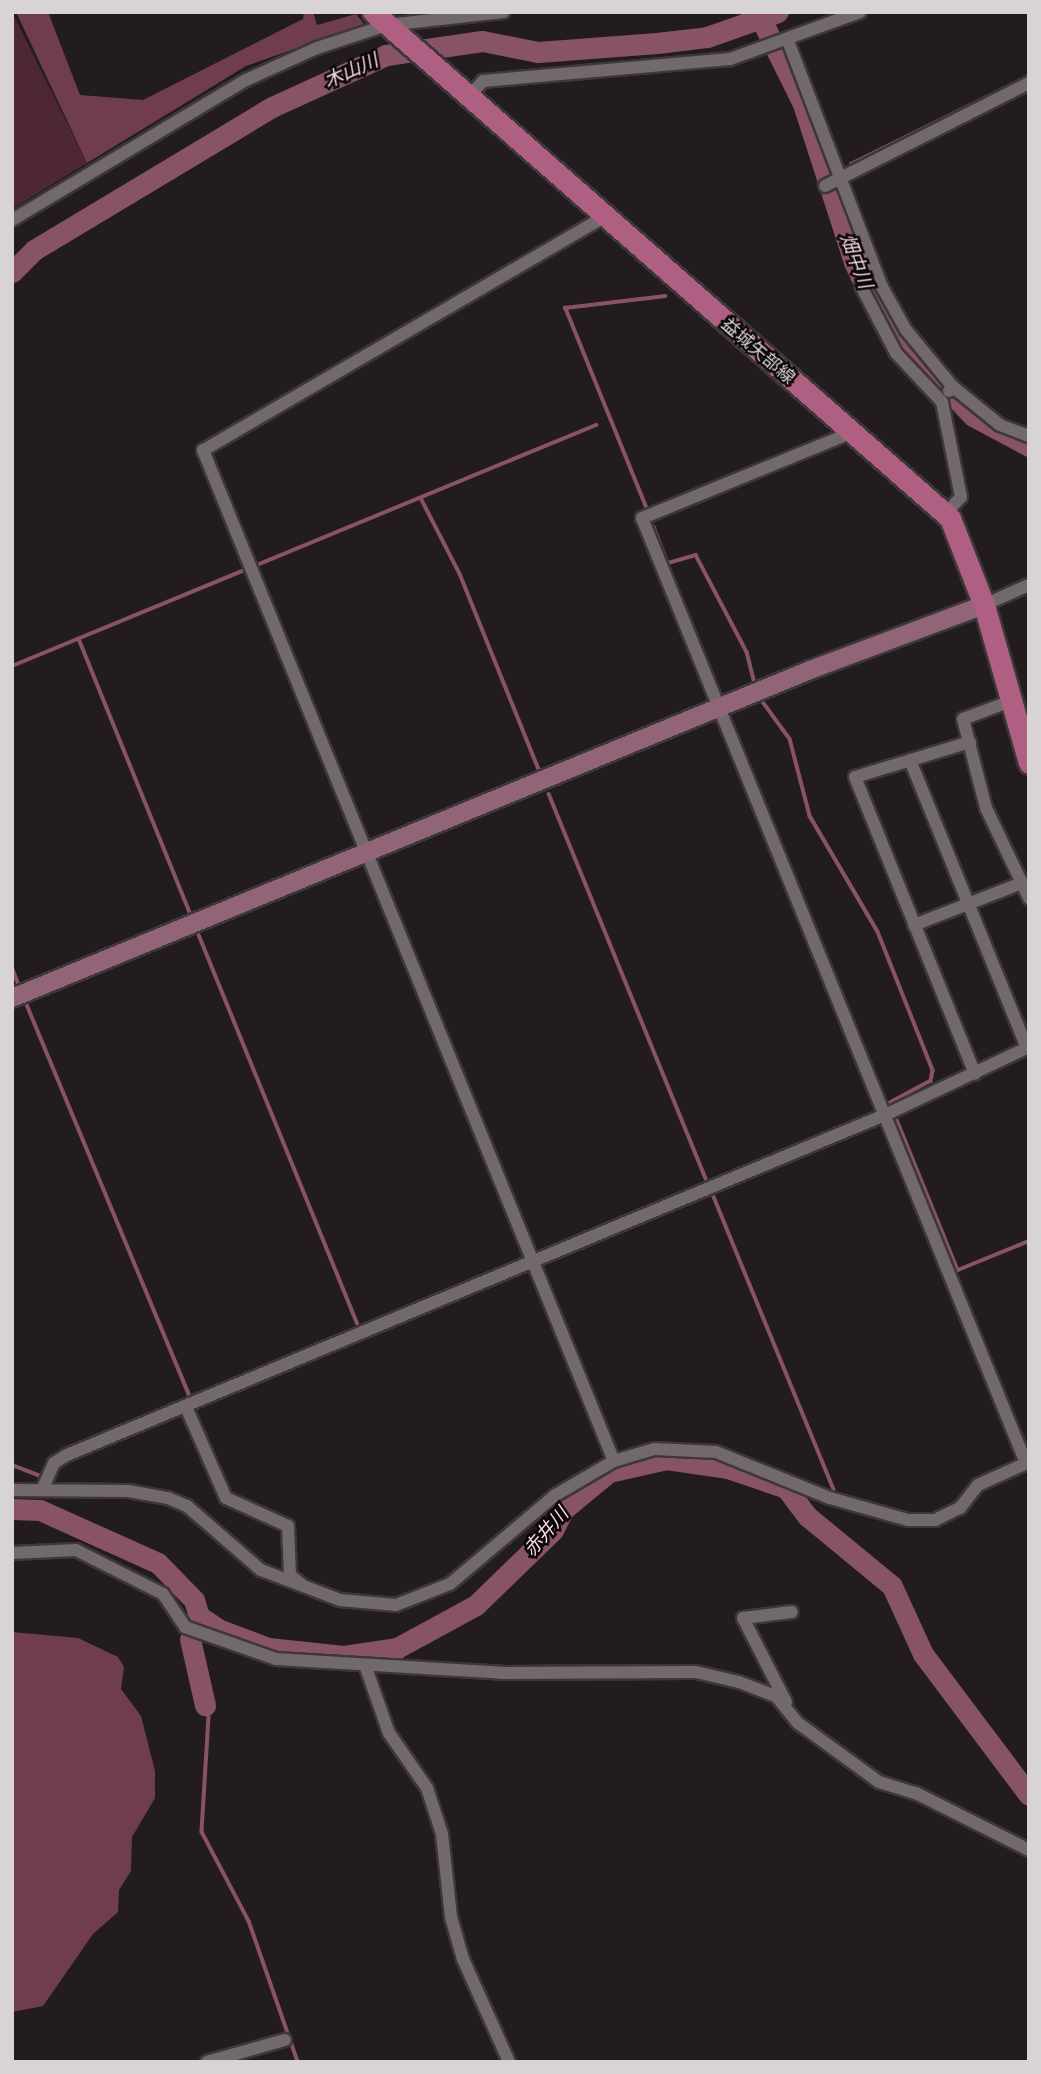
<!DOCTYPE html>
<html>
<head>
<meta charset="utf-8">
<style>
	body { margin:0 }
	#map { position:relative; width:1041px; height:2074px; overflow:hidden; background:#231c1e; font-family:"Archivo Narrow","Noto Sans JP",sans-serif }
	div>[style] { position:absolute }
	.green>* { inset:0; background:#4d2736 }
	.forest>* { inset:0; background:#6f3c50 }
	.stream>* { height:3.5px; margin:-1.75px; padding:0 1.75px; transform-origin:1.75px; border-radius:1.75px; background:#885267 }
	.river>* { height:21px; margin:-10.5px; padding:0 10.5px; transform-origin:10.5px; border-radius:10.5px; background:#885267 }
	.roads { filter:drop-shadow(2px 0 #3d3739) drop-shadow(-2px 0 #3d3739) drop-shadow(0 2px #3d3739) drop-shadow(0 -2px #3d3739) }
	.street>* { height:12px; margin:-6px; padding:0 6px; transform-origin:6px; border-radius:6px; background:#72696c }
	.secondary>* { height:18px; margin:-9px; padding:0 9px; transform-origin:9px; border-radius:9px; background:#916477 }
	.primary>* { height:21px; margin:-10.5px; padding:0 10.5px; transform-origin:10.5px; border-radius:10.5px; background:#af5f82 }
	span { translate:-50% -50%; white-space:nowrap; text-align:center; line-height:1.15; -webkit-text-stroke:5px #0a0708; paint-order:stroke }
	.street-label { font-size:18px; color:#d8d3d5 }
	.water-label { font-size:19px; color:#fad7e3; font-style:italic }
	.frame { position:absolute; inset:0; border:14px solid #d8d3d5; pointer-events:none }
</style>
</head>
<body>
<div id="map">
	<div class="green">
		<i style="clip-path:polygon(12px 12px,87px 163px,12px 209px)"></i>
	</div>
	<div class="forest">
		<i style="clip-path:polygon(16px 12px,48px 12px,80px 95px,143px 100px,303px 19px,304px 12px,313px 12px,317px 25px,356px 14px,364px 24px,246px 66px,87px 163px)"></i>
		<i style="clip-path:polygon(12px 1632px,78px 1638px,118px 1657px,124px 1667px,121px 1689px,141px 1716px,155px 1771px,155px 1798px,132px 1837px,131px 1871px,119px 1890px,118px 1912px,93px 1934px,43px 2006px,12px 2012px)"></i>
	</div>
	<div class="stream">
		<i style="left:851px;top:164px;width:199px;rotate:-26.3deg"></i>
		<i style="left:422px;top:500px;width:83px;rotate:62.8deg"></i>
		<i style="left:460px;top:574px;width:216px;rotate:68deg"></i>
		<i style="left:648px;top:512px;width:220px;rotate:-112.1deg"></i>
		<i style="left:565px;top:308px;width:101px;rotate:-6.8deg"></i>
		<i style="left:654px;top:527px;width:39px;rotate:69deg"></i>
		<i style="left:668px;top:563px;width:29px;rotate:-16deg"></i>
		<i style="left:696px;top:555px;width:110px;rotate:62.3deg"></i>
		<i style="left:747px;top:652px;width:32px;rotate:76deg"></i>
		<i style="left:79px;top:639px;width:300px;rotate:67.9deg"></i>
		<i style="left:12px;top:666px;width:632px;rotate:-22.42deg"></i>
		<i style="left:763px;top:702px;width:46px;rotate:53.9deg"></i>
		<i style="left:790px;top:739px;width:80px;rotate:75.4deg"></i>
		<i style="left:810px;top:816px;width:134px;rotate:59.6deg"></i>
		<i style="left:878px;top:932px;width:149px;rotate:68.3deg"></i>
		<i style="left:933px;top:1070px;width:11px;rotate:100deg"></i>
		<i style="left:931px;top:1081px;width:47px;rotate:151.8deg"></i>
		<i style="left:549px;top:794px;width:415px;rotate:67.8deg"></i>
		<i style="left:199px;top:935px;width:420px;rotate:67.8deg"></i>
		<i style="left:12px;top:967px;width:19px;rotate:69deg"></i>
		<i style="left:25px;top:1000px;width:429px;rotate:67.4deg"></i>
		<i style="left:897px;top:1120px;width:162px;rotate:67.9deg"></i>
		<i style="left:958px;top:1270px;width:77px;rotate:-22.2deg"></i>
		<i style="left:714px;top:1197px;width:316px;rotate:67.7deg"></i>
		<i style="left:12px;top:1465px;width:30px;rotate:21deg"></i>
		<i style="left:209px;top:1717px;width:115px;rotate:93.5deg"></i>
		<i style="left:202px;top:1832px;width:101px;rotate:62.2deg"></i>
		<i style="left:249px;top:1921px;width:149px;rotate:70.8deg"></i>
	</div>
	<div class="river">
		<i style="left:761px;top:19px;width:95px;rotate:63.7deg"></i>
		<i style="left:803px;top:104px;width:166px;rotate:72.1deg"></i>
		<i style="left:854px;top:262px;width:58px;rotate:65.6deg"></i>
		<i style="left:878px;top:315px;width:139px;rotate:46.8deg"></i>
		<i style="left:973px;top:416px;width:64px;rotate:28.2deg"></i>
		<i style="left:12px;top:272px;width:31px;rotate:-45deg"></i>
		<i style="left:34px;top:250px;width:278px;rotate:-31deg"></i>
		<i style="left:272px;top:107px;width:125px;rotate:-24.5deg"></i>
		<i style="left:386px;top:55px;width:97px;rotate:-8.3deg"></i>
		<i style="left:482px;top:41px;width:57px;rotate:11.1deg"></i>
		<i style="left:538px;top:52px;width:119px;rotate:-4.3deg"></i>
		<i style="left:657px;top:43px;width:50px;rotate:-6.8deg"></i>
		<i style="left:707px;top:37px;width:75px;rotate:-19.4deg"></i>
		<i style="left:12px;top:1509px;width:28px;rotate:2deg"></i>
		<i style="left:40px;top:1510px;width:129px;rotate:24.2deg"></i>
		<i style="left:158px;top:1563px;width:52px;rotate:45.8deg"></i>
		<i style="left:194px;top:1600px;width:17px;rotate:73deg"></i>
		<i style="left:199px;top:1616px;width:23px;rotate:34deg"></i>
		<i style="left:218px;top:1629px;width:53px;rotate:20.8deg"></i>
		<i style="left:268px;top:1648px;width:76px;rotate:6deg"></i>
		<i style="left:344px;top:1656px;width:54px;rotate:-8.6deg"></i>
		<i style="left:397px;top:1648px;width:90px;rotate:-28.6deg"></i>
		<i style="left:476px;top:1605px;width:107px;rotate:-44.2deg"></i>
		<i style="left:553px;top:1530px;width:22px;rotate:-63deg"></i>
		<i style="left:563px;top:1510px;width:60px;rotate:-39.6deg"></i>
		<i style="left:609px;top:1472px;width:58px;rotate:-12.8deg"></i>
		<i style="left:666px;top:1459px;width:63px;rotate:8.3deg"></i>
		<i style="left:728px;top:1468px;width:61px;rotate:19deg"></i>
		<i style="left:786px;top:1488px;width:35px;rotate:53deg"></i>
		<i style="left:807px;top:1516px;width:110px;rotate:39.5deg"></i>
		<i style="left:892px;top:1586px;width:75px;rotate:65.5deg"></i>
		<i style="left:923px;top:1654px;width:176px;rotate:53.1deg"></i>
		<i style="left:190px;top:1639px;width:68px;rotate:77.2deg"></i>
	</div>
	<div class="roads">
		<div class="street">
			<i style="left:788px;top:41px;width:261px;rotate:69.1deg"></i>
			<i style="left:881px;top:285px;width:51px;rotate:60.9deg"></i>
			<i style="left:906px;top:330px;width:74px;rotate:50.5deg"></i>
			<i style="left:471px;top:94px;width:18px;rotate:-47deg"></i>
			<i style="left:483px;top:81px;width:248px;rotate:-5.1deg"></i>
			<i style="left:730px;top:59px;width:138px;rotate:-19.9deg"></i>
			<i style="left:825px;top:186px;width:229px;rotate:-26.8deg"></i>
			<i style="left:604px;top:217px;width:464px;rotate:149.8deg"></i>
			<i style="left:203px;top:450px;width:1091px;rotate:67.88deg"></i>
			<i style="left:12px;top:220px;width:273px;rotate:-30.9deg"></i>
			<i style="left:246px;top:80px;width:78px;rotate:-24.3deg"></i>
			<i style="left:317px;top:48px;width:74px;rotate:-18.2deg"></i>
			<i style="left:387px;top:25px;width:117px;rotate:-6.4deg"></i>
			<i style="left:861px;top:286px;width:76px;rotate:62.4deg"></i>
			<i style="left:896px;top:353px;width:67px;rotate:46.8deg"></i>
			<i style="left:942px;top:402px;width:97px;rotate:78.7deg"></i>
			<i style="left:961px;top:497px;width:22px;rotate:133deg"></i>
			<i style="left:949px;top:391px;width:6px;rotate:-45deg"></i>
			<i style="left:953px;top:387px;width:60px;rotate:39deg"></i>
			<i style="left:1000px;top:425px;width:31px;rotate:21deg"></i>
			<i style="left:853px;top:432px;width:228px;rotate:157.8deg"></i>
			<i style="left:642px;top:518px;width:1020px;rotate:67.89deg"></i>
			<i style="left:984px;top:605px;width:49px;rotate:-24deg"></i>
			<i style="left:1011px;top:701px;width:51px;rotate:159.4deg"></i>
			<i style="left:963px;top:719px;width:92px;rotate:75.5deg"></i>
			<i style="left:986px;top:808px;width:100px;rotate:64.5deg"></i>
			<i style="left:970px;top:742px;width:120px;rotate:163.1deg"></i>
			<i style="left:855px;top:777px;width:320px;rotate:68deg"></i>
			<i style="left:910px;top:760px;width:311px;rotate:67.9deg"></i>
			<i style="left:914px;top:925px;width:116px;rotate:-21.3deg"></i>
			<i style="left:186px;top:1407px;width:99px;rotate:66.3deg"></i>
			<i style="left:226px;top:1498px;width:68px;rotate:24.3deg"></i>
			<i style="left:288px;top:1526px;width:49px;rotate:87.7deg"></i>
			<i style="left:290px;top:1575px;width:14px;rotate:39deg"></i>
			<i style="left:12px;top:1490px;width:116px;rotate:0.5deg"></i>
			<i style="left:128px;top:1491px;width:41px;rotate:9.9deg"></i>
			<i style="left:168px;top:1498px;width:21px;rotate:23deg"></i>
			<i style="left:187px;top:1506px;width:98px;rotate:40.9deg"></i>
			<i style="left:261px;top:1570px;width:85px;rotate:20.8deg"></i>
			<i style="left:340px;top:1600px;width:56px;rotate:5.1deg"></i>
			<i style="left:396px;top:1605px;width:58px;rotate:-21.3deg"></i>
			<i style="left:450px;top:1584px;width:136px;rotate:-40.2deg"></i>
			<i style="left:554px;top:1496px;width:69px;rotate:-30.3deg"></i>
			<i style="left:614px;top:1461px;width:42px;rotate:-16.7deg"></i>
			<i style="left:654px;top:1449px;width:62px;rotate:2.8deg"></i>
			<i style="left:716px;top:1452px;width:123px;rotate:22deg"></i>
			<i style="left:830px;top:1498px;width:81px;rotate:15.8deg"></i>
			<i style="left:908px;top:1520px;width:27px"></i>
			<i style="left:935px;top:1520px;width:28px;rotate:-26deg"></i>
			<i style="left:960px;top:1508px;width:29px;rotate:-52deg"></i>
			<i style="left:978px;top:1485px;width:56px;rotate:-24.3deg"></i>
			<i style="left:42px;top:1490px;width:30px;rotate:-66deg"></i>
			<i style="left:54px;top:1463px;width:15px;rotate:-32deg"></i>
			<i style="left:67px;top:1455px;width:888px;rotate:-22.58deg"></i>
			<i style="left:887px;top:1114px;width:157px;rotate:-25.3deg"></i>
			<i style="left:12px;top:1553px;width:64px;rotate:-2.7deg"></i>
			<i style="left:76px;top:1550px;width:97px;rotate:26.8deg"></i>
			<i style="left:163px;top:1594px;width:40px;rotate:56deg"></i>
			<i style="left:185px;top:1627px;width:96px;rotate:19.4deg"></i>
			<i style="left:276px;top:1659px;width:226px;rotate:3.5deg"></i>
			<i style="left:502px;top:1673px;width:194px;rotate:-0.3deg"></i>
			<i style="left:696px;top:1672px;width:44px;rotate:13.1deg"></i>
			<i style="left:739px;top:1682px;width:40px;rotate:21deg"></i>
			<i style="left:776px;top:1696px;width:35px;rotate:51deg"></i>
			<i style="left:798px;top:1723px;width:100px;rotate:36.1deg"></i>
			<i style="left:879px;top:1782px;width:39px;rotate:17deg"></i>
			<i style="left:916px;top:1793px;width:127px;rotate:26.8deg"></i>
			<i style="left:365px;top:1665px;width:72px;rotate:70.6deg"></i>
			<i style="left:389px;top:1733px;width:67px;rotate:55.4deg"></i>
			<i style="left:427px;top:1788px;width:48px;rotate:71.9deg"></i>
			<i style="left:442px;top:1834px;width:83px;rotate:83.8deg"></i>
			<i style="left:451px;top:1917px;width:44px;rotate:74.1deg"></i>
			<i style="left:463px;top:1959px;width:113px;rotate:65.9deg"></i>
			<i style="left:786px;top:1702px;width:94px;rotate:-117.1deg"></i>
			<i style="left:743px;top:1618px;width:49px;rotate:-7deg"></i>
			<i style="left:207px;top:2062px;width:81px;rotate:-15.8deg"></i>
		</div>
		<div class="secondary">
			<i style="left:12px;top:998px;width:863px;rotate:-22.34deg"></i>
			<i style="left:810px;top:670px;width:186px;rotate:-20.5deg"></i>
		</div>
		<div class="primary">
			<i style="left:373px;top:12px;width:767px;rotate:41.25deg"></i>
			<i style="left:950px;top:518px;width:93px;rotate:68.7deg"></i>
			<i style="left:984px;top:605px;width:164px;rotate:74.1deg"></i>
		</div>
	</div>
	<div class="street-label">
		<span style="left:758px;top:351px;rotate:41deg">益城矢部線</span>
	</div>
	<div class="water-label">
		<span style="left:351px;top:71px;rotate:-24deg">木山川</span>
		<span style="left:856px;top:261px;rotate:69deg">畑中川</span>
		<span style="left:546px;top:1532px;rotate:-49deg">赤井川</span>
	</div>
	<div class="frame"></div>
</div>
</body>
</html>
